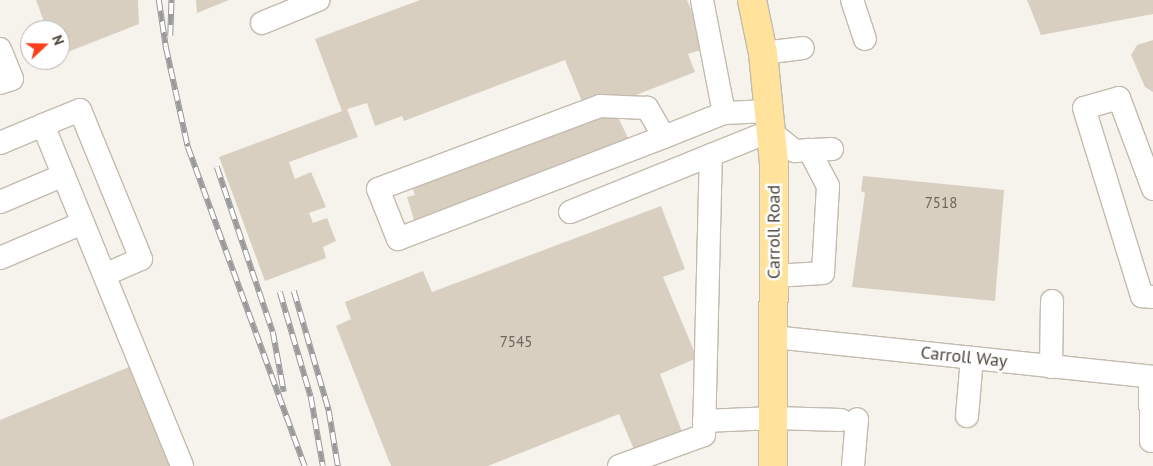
<!DOCTYPE html>
<html>
<head>
<meta charset="utf-8">
<style>
	body { margin:0 }
	#map { position:relative; width:1153px; height:466px; overflow:hidden; background:#f6f3ec; font-family:"PT Sans",sans-serif }
	div>[style] { position:absolute }
	.building>* { inset:0; background:#d8cfc1 }
	.roads { filter:drop-shadow(1px 0 #c2bbae) drop-shadow(-1px 0 #c2bbae) drop-shadow(0 1px #c2bbae) drop-shadow(0 -1px #c2bbae) }
	.minor>* { height:22px; margin:-11px; padding:0 11px; transform-origin:11px; border-radius:11px; background:#fff }
	.major>* { height:28px; margin:-14px; padding:0 14px; transform-origin:14px; border-radius:14px; background:#ffe39c }
	.rail>* { height:5.5px; margin-top:-2.75px; transform-origin:0; background:repeating-linear-gradient(90deg,#fff 0 11px,#9a9a9a 0 22px); box-sizing:border-box; border-block:1px solid #9a9a9a }
	span { translate:-50% -50%; white-space:nowrap; text-align:center; line-height:1.15; -webkit-text-stroke:5px #fff; paint-order:stroke }
	.number-label { font-size:15px; color:#6e675b }
	.number-label span { -webkit-text-stroke-width:0 }
	.street-label { font-size:18px; color:#4b4439 }
	.north { position:absolute; left:20px; top:20px; width:50px; height:50px; box-sizing:border-box; background:#fff; border:1px solid #b7b4b0; border-radius:50%; rotate:69deg; font-size:14px; font-weight:700; line-height:20px; text-align:center; color:#4b4439 }
	.north::after { content:''; display:block; margin:auto; width:18px; height:22px; background:#fc3f1d; clip-path:polygon(50% 0,100% 100%,50% 72%,0 100%) }
</style>
</head>
<body>
<div id="map">
	<div class="building">
		<i style="clip-path:polygon(36px 0,138px 0,139px 24px,60px 55px,60px 30px,47px 30px)"></i>
		<i style="clip-path:polygon(196px 0,229px 0,197px 13px)"></i>
		<i style="clip-path:polygon(420px 0,687px 0,707px 48px,688px 54px,695px 72px,613px 104px,583px 104px,565px 60px,404px 121px,402px 116px,375px 126px,367px 103px,347px 109px,358px 137px,289px 162px,295px 179px,311px 172px,326px 207px,309px 213px,313px 223px,327px 218px,336px 241px,323px 247px,326px 258px,265px 281px,219px 157px,342px 111px,315px 39px)"></i>
		<i style="clip-path:polygon(1027px 0,1153px 0,1153px 14px,1041px 35px)"></i>
		<i style="clip-path:polygon(1153px 40px,1153px 92px,1145px 87px,1131px 55px,1137px 45px)"></i>
		<i style="clip-path:polygon(616px 113px,630px 142px,415px 223px,407px 197px,415px 195px,412px 187px)"></i>
		<i style="clip-path:polygon(863px 176px,1004px 190px,995px 301px,852px 287px,865px 193px,861px 191px)"></i>
		<i style="clip-path:polygon(661px 206px,685px 269px,663px 277px,697px 358px,660px 374px,682px 432px,635px 452px,619px 414px,488px 466px,391px 466px,336px 326px,351px 319px,345px 302px,423px 271px,432px 292px)"></i>
		<i style="clip-path:polygon(134px 365px,175px 466px,0 466px,0 420px)"></i>
	</div>
	<div class="roads">
		<div class="minor">
			<i style="left:702px;top:0;width:115px;rotate:79deg"></i>
			<i style="left:724px;top:113px;width:45px;rotate:-2.5deg"></i>
			<i style="left:852px;top:0;width:41px;rotate:71.6deg"></i>
			<i style="left:262px;top:23px;width:61px;rotate:-22.3deg"></i>
			<i style="left:0;top:49px;width:32px;rotate:68deg"></i>
			<i style="left:12px;top:79px;width:13px;rotate:162deg"></i>
			<i style="left:763px;top:53px;width:40px;rotate:-7.1deg"></i>
			<i style="left:43px;top:125px;width:40px;rotate:-22deg"></i>
			<i style="left:80px;top:110px;width:161px;rotate:67.7deg"></i>
			<i style="left:141px;top:259px;width:40px;rotate:156.6deg"></i>
			<i style="left:664px;top:137px;width:34px;rotate:-120deg"></i>
			<i style="left:647px;top:108px;width:47px;rotate:-177.6deg"></i>
			<i style="left:600px;top:106px;width:237px;rotate:159.5deg"></i>
			<i style="left:378px;top:189px;width:54px;rotate:68.2deg"></i>
			<i style="left:398px;top:239px;width:285px;rotate:-21deg"></i>
			<i style="left:664px;top:137px;width:65px;rotate:-21.8deg"></i>
			<i style="left:0;top:143px;width:47px;rotate:-22.7deg"></i>
			<i style="left:43px;top:125px;width:368px;rotate:67.8deg"></i>
			<i style="left:1153px;top:189px;width:97px;rotate:-110.5deg"></i>
			<i style="left:1119px;top:98px;width:36px;rotate:164deg"></i>
			<i style="left:1084px;top:108px;width:197px;rotate:72.9deg"></i>
			<i style="left:1142px;top:296px;width:11px;rotate:5deg"></i>
			<i style="left:0;top:202px;width:69px;rotate:-22.9deg"></i>
			<i style="left:570px;top:212px;width:216px;rotate:-22deg"></i>
			<i style="left:770px;top:131px;width:32px;rotate:39deg"></i>
			<i style="left:795px;top:151px;width:37px;rotate:-3deg"></i>
			<i style="left:0;top:258px;width:90px;rotate:-22.9deg"></i>
			<i style="left:774px;top:276px;width:49px;rotate:-3.5deg"></i>
			<i style="left:823px;top:273px;width:87px;rotate:-86.7deg"></i>
			<i style="left:828px;top:186px;width:41px;rotate:-117.8deg"></i>
			<i style="left:774px;top:337px;width:381px;rotate:6deg"></i>
			<i style="left:1051px;top:367px;width:66px;rotate:-89.1deg"></i>
			<i style="left:1150px;top:377px;width:64px;rotate:89.1deg"></i>
			<i style="left:967px;top:416px;width:58px;rotate:-85.1deg"></i>
			<i style="left:704px;top:421px;width:70px;rotate:-2.5deg"></i>
			<i style="left:774px;top:418px;width:67px;rotate:1.7deg"></i>
			<i style="left:619px;top:466px;width:90px;rotate:-20deg"></i>
			<i style="left:704px;top:435px;width:280px;rotate:-88.6deg"></i>
			<i style="left:853px;top:466px;width:47px;rotate:-85.1deg"></i>
		</div>
		<div class="major">
			<i style="left:752px;top:0;width:54px;rotate:78.3deg"></i>
			<i style="left:763px;top:53px;width:111px;rotate:84.3deg"></i>
			<i style="left:774px;top:163px;width:303px;rotate:90.2deg"></i>
		</div>
	</div>
	<div class="rail">
		<i style="left:159px;top:0;width:48px;rotate:81.5deg"></i>
		<i style="left:166px;top:47px;width:102px;rotate:77.6deg"></i>
		<i style="left:188px;top:147px;width:340px;rotate:69.9deg"></i>
		<i style="left:170px;top:36px;width:36px;rotate:-88deg"></i>
		<i style="left:217px;top:167px;width:174px;rotate:71.3deg"></i>
		<i style="left:273px;top:332px;width:61px;rotate:79.6deg"></i>
		<i style="left:294px;top:291px;width:125px;rotate:73.7deg"></i>
		<i style="left:329px;top:411px;width:56px;rotate:80.7deg"></i>
		<i style="left:280px;top:292px;width:109px;rotate:73.6deg"></i>
		<i style="left:311px;top:397px;width:70px;rotate:80.1deg"></i>
	</div>
	<div class="number-label">
		<span style="left:941px;top:203px">7518</span>
		<span style="left:516px;top:342px">7545</span>
	</div>
	<div class="street-label">
		<span style="left:774px;top:232px;rotate:-90deg">Carroll Road</span>
		<span style="left:964px;top:357px;rotate:6deg">Carroll Way</span>
	</div>
	<div class="north">N</div>
</div>
</body>
</html>
